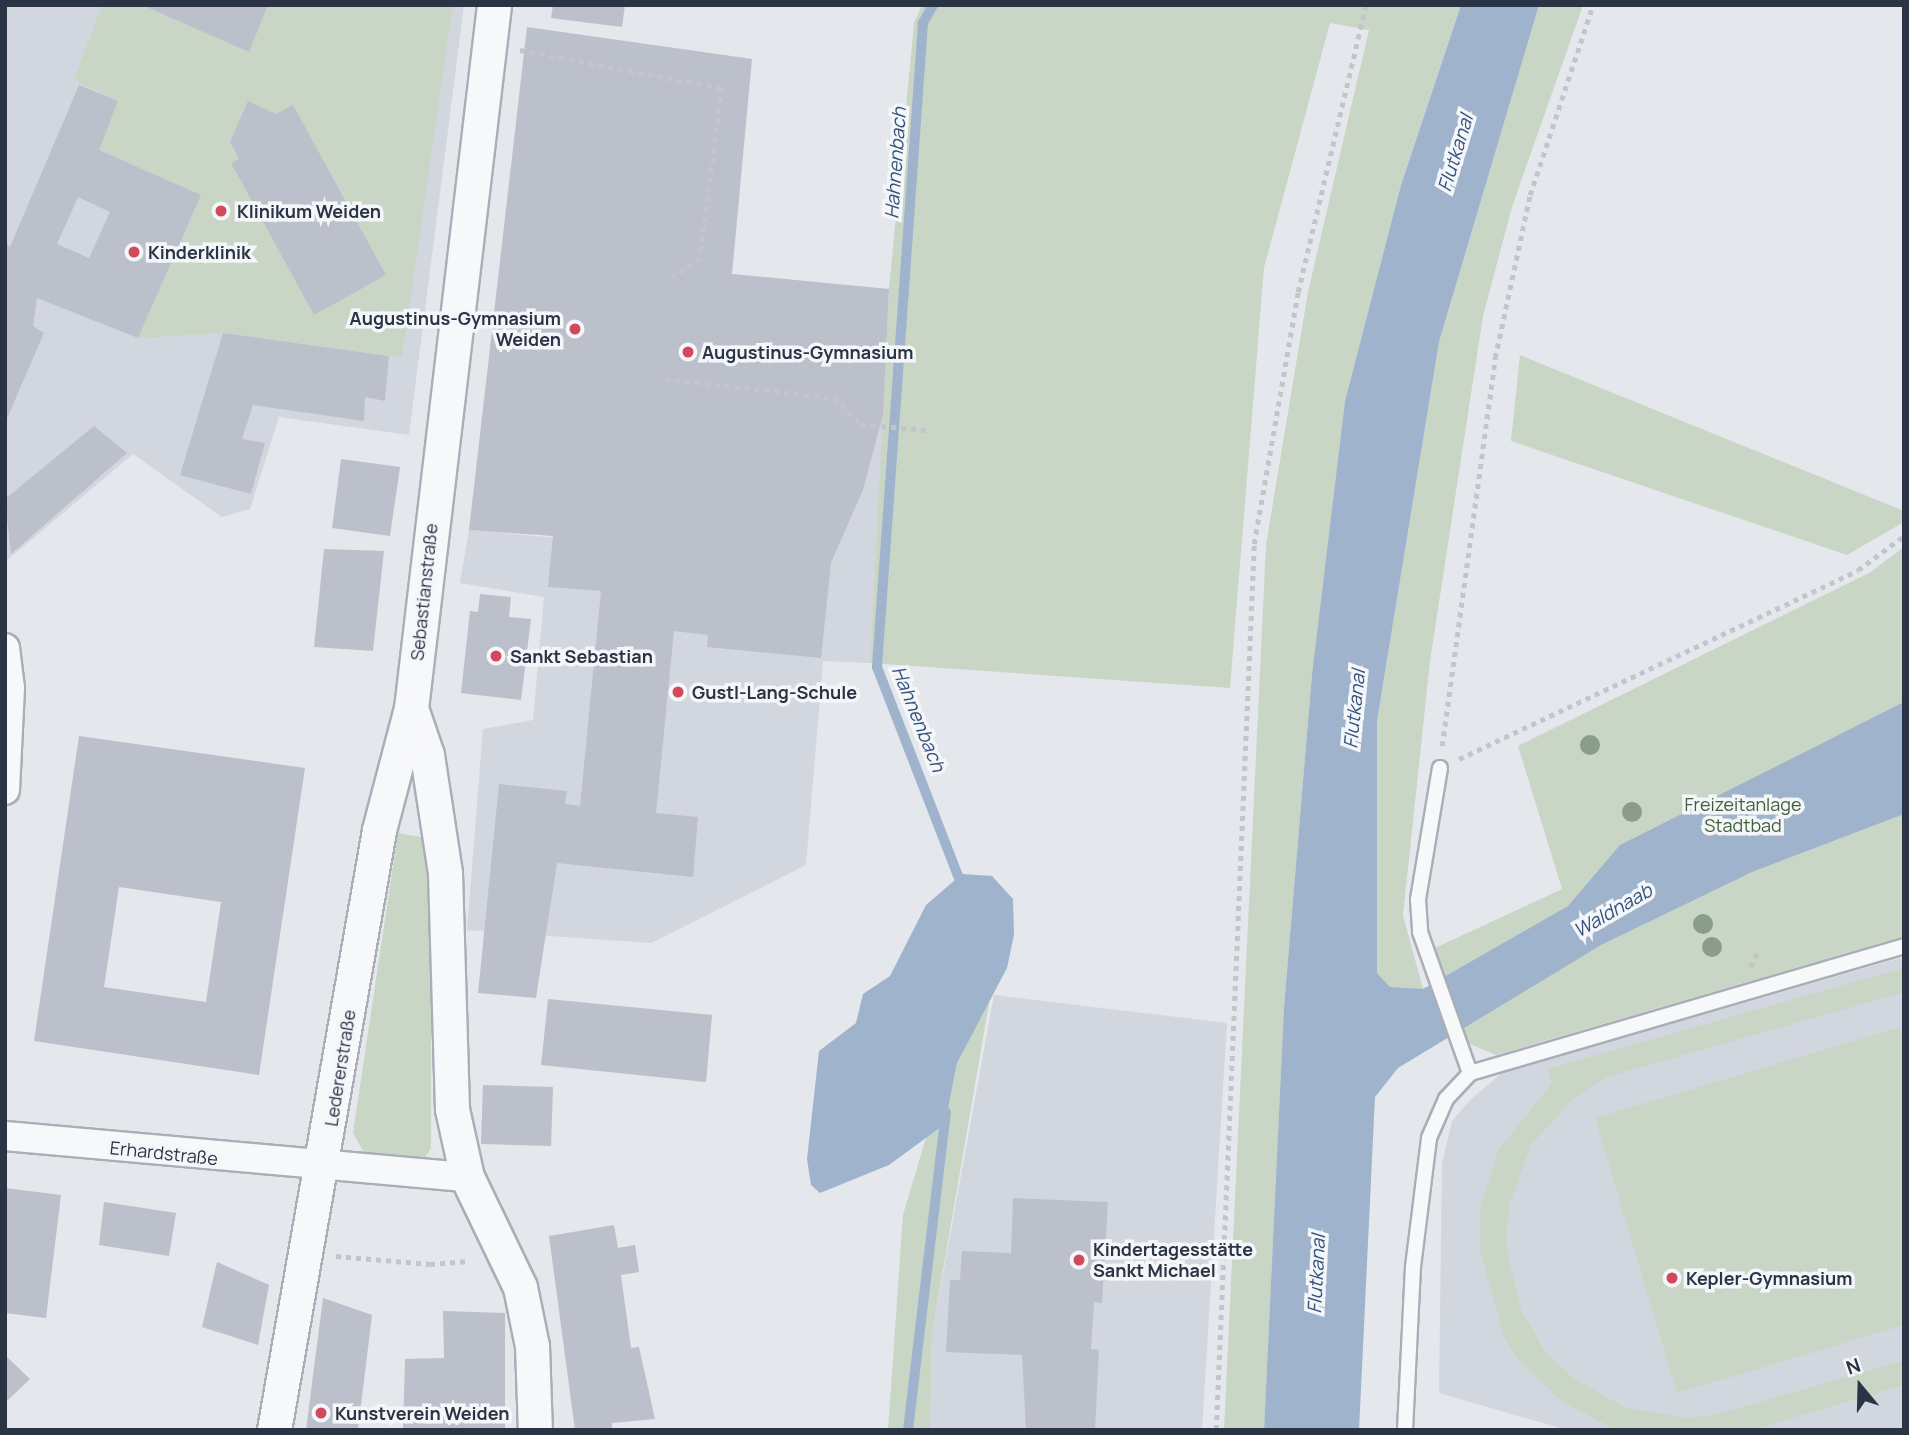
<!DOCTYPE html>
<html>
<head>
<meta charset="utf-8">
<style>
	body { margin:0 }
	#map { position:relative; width:1909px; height:1435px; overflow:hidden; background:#e4e7ec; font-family:Manrope,sans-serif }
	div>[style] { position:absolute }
	.built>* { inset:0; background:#d2d6de }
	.green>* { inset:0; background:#c9d6c5 }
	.water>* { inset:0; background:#9fb4cc }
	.stream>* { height:10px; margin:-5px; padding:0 5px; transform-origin:5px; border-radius:5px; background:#9fb4cc }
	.building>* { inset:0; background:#bbc0ca }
	.path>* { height:4.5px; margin-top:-2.25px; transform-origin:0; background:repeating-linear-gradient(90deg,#c2c5cb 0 5px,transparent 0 10px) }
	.roads { filter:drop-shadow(2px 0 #a9aeb7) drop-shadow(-2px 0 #a9aeb7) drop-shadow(0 2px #a9aeb7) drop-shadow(0 -2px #a9aeb7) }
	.service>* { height:14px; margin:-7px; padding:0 7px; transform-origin:7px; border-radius:7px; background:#f7f8fa }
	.minor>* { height:28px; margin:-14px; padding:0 14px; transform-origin:14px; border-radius:14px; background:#f7f8fa }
	.tertiary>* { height:33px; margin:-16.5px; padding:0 16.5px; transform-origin:16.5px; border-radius:16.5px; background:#f7f8fa }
	.trees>* { width:20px; height:20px; margin:-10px; border-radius:50%; background:#899d89 }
	.dots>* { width:19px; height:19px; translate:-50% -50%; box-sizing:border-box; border:4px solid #f4f6f9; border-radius:50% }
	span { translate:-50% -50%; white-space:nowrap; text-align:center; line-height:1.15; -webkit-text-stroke:7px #f4f6f9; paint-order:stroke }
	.poi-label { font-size:18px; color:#2b3445; font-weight:700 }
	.left { translate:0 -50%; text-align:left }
	.right { translate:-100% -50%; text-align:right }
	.street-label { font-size:18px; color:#2b3445 }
	.park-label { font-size:18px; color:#3f6138 }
	.water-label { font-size:19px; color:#34527a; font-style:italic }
	.frame { position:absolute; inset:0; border:7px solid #2b3445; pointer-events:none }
	.north { position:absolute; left:1825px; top:1351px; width:70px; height:70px; -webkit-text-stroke:5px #f4f6f9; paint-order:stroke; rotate:341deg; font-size:19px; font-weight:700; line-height:28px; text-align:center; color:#2b3445 }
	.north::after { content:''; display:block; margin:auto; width:24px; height:32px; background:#2b3445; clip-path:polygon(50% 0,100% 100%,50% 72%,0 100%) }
</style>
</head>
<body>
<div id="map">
	<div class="built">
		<i style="clip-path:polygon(5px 5px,464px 5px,409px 435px,279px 417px,250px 509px,222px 517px,133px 454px,5px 562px)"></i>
		<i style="clip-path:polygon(883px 415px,870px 663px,823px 661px,806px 865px,651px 943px,467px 930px,483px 729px,533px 720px,544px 597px,460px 583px,469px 530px,831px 563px,863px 490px)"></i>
		<i style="clip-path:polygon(1904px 957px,1904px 1430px,1567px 1430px,1439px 1393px,1442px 1164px,1452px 1121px,1470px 1100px,1502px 1073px)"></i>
		<i style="clip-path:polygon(994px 995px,1227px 1023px,1202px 1430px,930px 1430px,932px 1334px)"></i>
	</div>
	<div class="green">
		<i style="clip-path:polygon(evenodd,102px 5px,142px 5px,249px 52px,268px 5px,453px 5px,402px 357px,223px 333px,138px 338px,201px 195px,99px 150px,118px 101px,74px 80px,102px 5px,248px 101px,276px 114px,293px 105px,386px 275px,314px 314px,231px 164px,239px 159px,230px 142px,248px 101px)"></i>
		<i style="clip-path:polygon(922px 5px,1461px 5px,1401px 185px,1345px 401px,1312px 674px,1284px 1007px,1264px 1430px,1224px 1430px,1266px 545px,1308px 292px,1369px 30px,1330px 23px,1264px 268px,1230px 688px,870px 663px,889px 289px,914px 23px)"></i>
		<i style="clip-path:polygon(1539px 5px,1583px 5px,1512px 207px,1483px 316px,1430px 661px,1403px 915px,1423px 989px,1409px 992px,1390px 987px,1377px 973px,1377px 721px,1439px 342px)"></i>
		<i style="clip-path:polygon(1520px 355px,1904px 511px,1904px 522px,1847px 555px,1511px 441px)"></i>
		<i style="clip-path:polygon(1904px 547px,1904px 936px,1496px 1055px,1470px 1044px,1435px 948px,1562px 889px,1518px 746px,1869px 573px)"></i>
		<i style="clip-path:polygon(398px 833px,431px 839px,431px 1148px,422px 1163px,387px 1163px,365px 1154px,353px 1133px)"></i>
		<i style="clip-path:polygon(1904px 968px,1904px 992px,1607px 1077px,1573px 1099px,1531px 1145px,1509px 1206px,1506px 1245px,1521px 1310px,1546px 1353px,1573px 1378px,1624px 1407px,1687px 1418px,1715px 1415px,1904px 1360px,1904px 1385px,1752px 1430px,1616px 1430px,1561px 1401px,1518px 1359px,1504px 1336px,1480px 1251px,1480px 1210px,1498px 1151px,1552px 1083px,1547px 1069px)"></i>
		<i style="clip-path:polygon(991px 992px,932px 1334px,930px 1430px,888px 1430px,903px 1215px,926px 1138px,945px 1124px,957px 1063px)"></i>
		<i style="clip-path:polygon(1904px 1026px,1904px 1325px,1677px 1393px,1595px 1118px)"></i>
	</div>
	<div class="water">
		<i style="clip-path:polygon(1461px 5px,1539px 5px,1439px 342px,1377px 721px,1377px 973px,1390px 987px,1423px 989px,1568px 906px,1620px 845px,1904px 702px,1904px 814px,1752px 872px,1601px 945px,1398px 1068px,1375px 1097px,1359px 1430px,1264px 1430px,1284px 1007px,1312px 674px,1345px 401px,1401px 185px)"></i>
		<i style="clip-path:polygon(962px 874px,992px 876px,1013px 899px,1014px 935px,1007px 968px,957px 1063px,945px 1124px,889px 1165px,820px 1193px,811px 1185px,807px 1159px,819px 1051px,856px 1023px,863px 994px,890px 976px,926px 905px)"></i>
	</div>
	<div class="stream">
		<i style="left:933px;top:5px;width:21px;rotate:119deg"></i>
		<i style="left:923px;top:23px;width:646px;rotate:94.09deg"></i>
		<i style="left:877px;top:667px;width:233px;rotate:68.8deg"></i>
		<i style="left:908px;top:1430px;width:320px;rotate:-83.2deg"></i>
	</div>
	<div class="building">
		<i style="clip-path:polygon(142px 5px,268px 5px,249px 52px)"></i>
		<i style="clip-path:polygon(553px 5px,625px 5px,622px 27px,551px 18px)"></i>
		<i style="clip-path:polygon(527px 27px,752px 59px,732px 274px,889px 289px,883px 415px,863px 490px,831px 563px,821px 658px,707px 647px,708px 635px,674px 631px,656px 813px,698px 817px,693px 877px,557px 863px,536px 998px,478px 993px,499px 784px,567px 791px,565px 804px,580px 806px,601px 591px,548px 587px,553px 536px,469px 530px)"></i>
		<i style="clip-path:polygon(evenodd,79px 85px,118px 101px,99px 150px,201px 195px,138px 338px,37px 298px,33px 326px,44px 333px,5px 423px,5px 243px,10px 247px,79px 85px,78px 197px,110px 212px,89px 258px,57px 244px,78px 197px)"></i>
		<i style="clip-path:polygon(248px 101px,276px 114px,293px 105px,386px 275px,314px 315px,231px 163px,239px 159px,230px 142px)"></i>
		<i style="clip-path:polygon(223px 333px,389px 356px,385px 401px,365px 397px,364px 421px,253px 405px,242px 439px,265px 443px,251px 494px,180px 475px)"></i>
		<i style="clip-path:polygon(94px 426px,127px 453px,11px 554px,5px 499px)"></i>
		<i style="clip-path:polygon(341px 459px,400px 467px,390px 536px,332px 528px)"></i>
		<i style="clip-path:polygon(324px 549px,384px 551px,373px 651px,314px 647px)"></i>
		<i style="clip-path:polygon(480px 594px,511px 597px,509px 617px,531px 619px,521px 700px,461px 693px,470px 611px,478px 612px)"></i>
		<i style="clip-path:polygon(evenodd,79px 736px,305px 768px,259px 1075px,34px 1041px,79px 736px,119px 887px,221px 902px,206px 1002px,104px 987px,119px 887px)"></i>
		<i style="clip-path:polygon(548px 999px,712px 1015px,706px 1082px,541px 1065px)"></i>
		<i style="clip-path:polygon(483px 1085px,553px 1087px,551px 1146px,481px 1144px)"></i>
		<i style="clip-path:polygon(5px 1188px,61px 1195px,46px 1318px,5px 1313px)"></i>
		<i style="clip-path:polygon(1013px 1198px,1108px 1202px,1102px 1303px,1094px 1302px,1091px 1349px,1099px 1350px,1095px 1430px,1026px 1430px,1022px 1355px,946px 1352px,950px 1280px,960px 1280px,962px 1251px,1011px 1253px)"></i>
		<i style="clip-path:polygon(104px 1202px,176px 1213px,169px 1256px,99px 1245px)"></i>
		<i style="clip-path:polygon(614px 1225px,618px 1248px,635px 1245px,639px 1272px,621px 1275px,631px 1348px,639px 1347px,655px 1419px,612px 1423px,612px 1430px,575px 1430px,549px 1236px)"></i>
		<i style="clip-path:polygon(217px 1262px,269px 1285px,258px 1345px,202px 1327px)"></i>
		<i style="clip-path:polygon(323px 1298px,372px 1315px,358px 1430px,306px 1430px)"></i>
		<i style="clip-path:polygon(443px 1311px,505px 1313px,505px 1430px,403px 1430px,405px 1359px,444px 1358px)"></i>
		<i style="clip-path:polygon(5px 1355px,30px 1379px,8px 1400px,5px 1398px)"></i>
	</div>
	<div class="path">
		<i style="left:520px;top:50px;width:206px;rotate:10.7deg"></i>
		<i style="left:722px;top:88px;width:171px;rotate:97.4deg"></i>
		<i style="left:700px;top:258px;width:34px;rotate:144deg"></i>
		<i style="left:665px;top:379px;width:170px;rotate:6.4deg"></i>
		<i style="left:834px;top:398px;width:37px;rotate:44deg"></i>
		<i style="left:861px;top:424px;width:65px;rotate:5.3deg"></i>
		<i style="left:1442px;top:746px;width:392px;rotate:-82.2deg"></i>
		<i style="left:1495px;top:358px;width:167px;rotate:-77.9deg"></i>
		<i style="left:1530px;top:195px;width:200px;rotate:-71.7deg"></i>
		<i style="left:1459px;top:759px;width:441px;rotate:-25.3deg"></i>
		<i style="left:1858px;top:570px;width:57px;rotate:-36.5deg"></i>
		<i style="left:1750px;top:967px;width:16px;rotate:-63deg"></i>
		<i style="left:336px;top:1256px;width:94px;rotate:4.9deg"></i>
		<i style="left:430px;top:1264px;width:40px;rotate:-4.3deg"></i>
		<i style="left:1216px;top:1430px;width:887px;rotate:-87.54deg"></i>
		<i style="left:1254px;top:544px;width:256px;rotate:-80.1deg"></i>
		<i style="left:1298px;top:292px;width:295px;rotate:-76.7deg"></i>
	</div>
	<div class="roads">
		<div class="service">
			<i style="left:1440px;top:768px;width:134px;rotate:99.5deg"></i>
			<i style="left:1418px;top:900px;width:32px;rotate:86deg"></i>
			<i style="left:1420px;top:932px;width:150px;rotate:70.5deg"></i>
			<i style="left:1405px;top:1430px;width:163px;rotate:-87.2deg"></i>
			<i style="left:1413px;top:1267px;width:130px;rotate:-82.9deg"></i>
			<i style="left:1429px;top:1138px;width:43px;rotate:-66.4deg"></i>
			<i style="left:1446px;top:1099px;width:35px;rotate:-47deg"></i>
			<i style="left:1470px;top:1073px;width:452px;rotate:-16.3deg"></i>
		</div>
		<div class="minor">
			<i style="left:5px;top:648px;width:40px;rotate:82.9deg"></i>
			<i style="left:10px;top:688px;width:102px;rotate:92.8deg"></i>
			<i style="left:5px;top:1136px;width:464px;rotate:5.1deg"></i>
		</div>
		<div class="tertiary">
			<i style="left:494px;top:5px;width:708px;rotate:96.73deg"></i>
			<i style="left:411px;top:708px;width:50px;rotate:71.2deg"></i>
			<i style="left:427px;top:755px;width:119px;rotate:81.3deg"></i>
			<i style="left:445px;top:873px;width:236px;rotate:88.3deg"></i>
			<i style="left:452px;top:1109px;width:70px;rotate:77.6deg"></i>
			<i style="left:467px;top:1177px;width:122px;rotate:64.3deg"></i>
			<i style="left:520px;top:1287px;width:60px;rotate:78.5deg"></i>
			<i style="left:532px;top:1346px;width:84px;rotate:88deg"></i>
			<i style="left:274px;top:1430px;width:609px;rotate:-80.07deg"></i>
			<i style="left:379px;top:830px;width:126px;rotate:-75.3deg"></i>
		</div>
	</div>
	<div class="trees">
		<i style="left:1590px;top:745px"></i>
		<i style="left:1632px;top:812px"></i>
		<i style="left:1703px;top:924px"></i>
		<i style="left:1712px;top:947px"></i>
	</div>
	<div class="dots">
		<i style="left:221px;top:211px;background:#d1495b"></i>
		<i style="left:134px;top:252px;background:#d1495b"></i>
		<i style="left:575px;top:329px;background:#d1495b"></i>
		<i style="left:688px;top:352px;background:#d1495b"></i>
		<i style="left:496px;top:656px;background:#d1495b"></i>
		<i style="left:678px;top:692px;background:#d1495b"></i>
		<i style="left:1079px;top:1260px;background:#d1495b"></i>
		<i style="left:1672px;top:1278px;background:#d1495b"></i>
		<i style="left:321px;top:1413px;background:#d1495b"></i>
	</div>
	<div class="poi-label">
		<span class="left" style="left:237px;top:211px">Klinikum Weiden</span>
		<span class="left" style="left:148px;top:252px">Kinderklinik</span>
		<span class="right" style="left:561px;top:329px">Augustinus-Gymnasium<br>Weiden</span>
		<span class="left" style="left:702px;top:352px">Augustinus-Gymnasium</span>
		<span class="left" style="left:510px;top:656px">Sankt Sebastian</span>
		<span class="left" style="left:692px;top:692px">Gustl-Lang-Schule</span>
		<span class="left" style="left:1093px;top:1260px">Kindertagesstätte<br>Sankt Michael</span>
		<span class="left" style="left:1686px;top:1278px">Kepler-Gymnasium</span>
		<span class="left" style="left:335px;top:1413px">Kunstverein Weiden</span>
	</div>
	<div class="street-label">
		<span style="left:424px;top:592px;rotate:-84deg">Sebastianstraße</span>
		<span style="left:340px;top:1068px;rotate:-81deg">Ledererstraße</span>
		<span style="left:164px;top:1153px;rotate:6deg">Erhardstraße</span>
	</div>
	<div class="park-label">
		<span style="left:1743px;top:815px">Freizeitanlage<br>Stadtbad</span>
	</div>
	<div class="water-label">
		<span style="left:1456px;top:153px;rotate:-73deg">Flutkanal</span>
		<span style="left:896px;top:163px;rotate:-86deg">Hahnenbach</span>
		<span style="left:1355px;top:709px;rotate:-84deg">Flutkanal</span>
		<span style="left:918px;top:719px;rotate:68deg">Hahnenbach</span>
		<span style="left:1613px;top:911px;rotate:-30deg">Waldnaab</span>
		<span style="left:1317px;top:1274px;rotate:-87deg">Flutkanal</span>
	</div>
	<div class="frame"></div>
	<div class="north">N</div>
</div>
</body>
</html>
